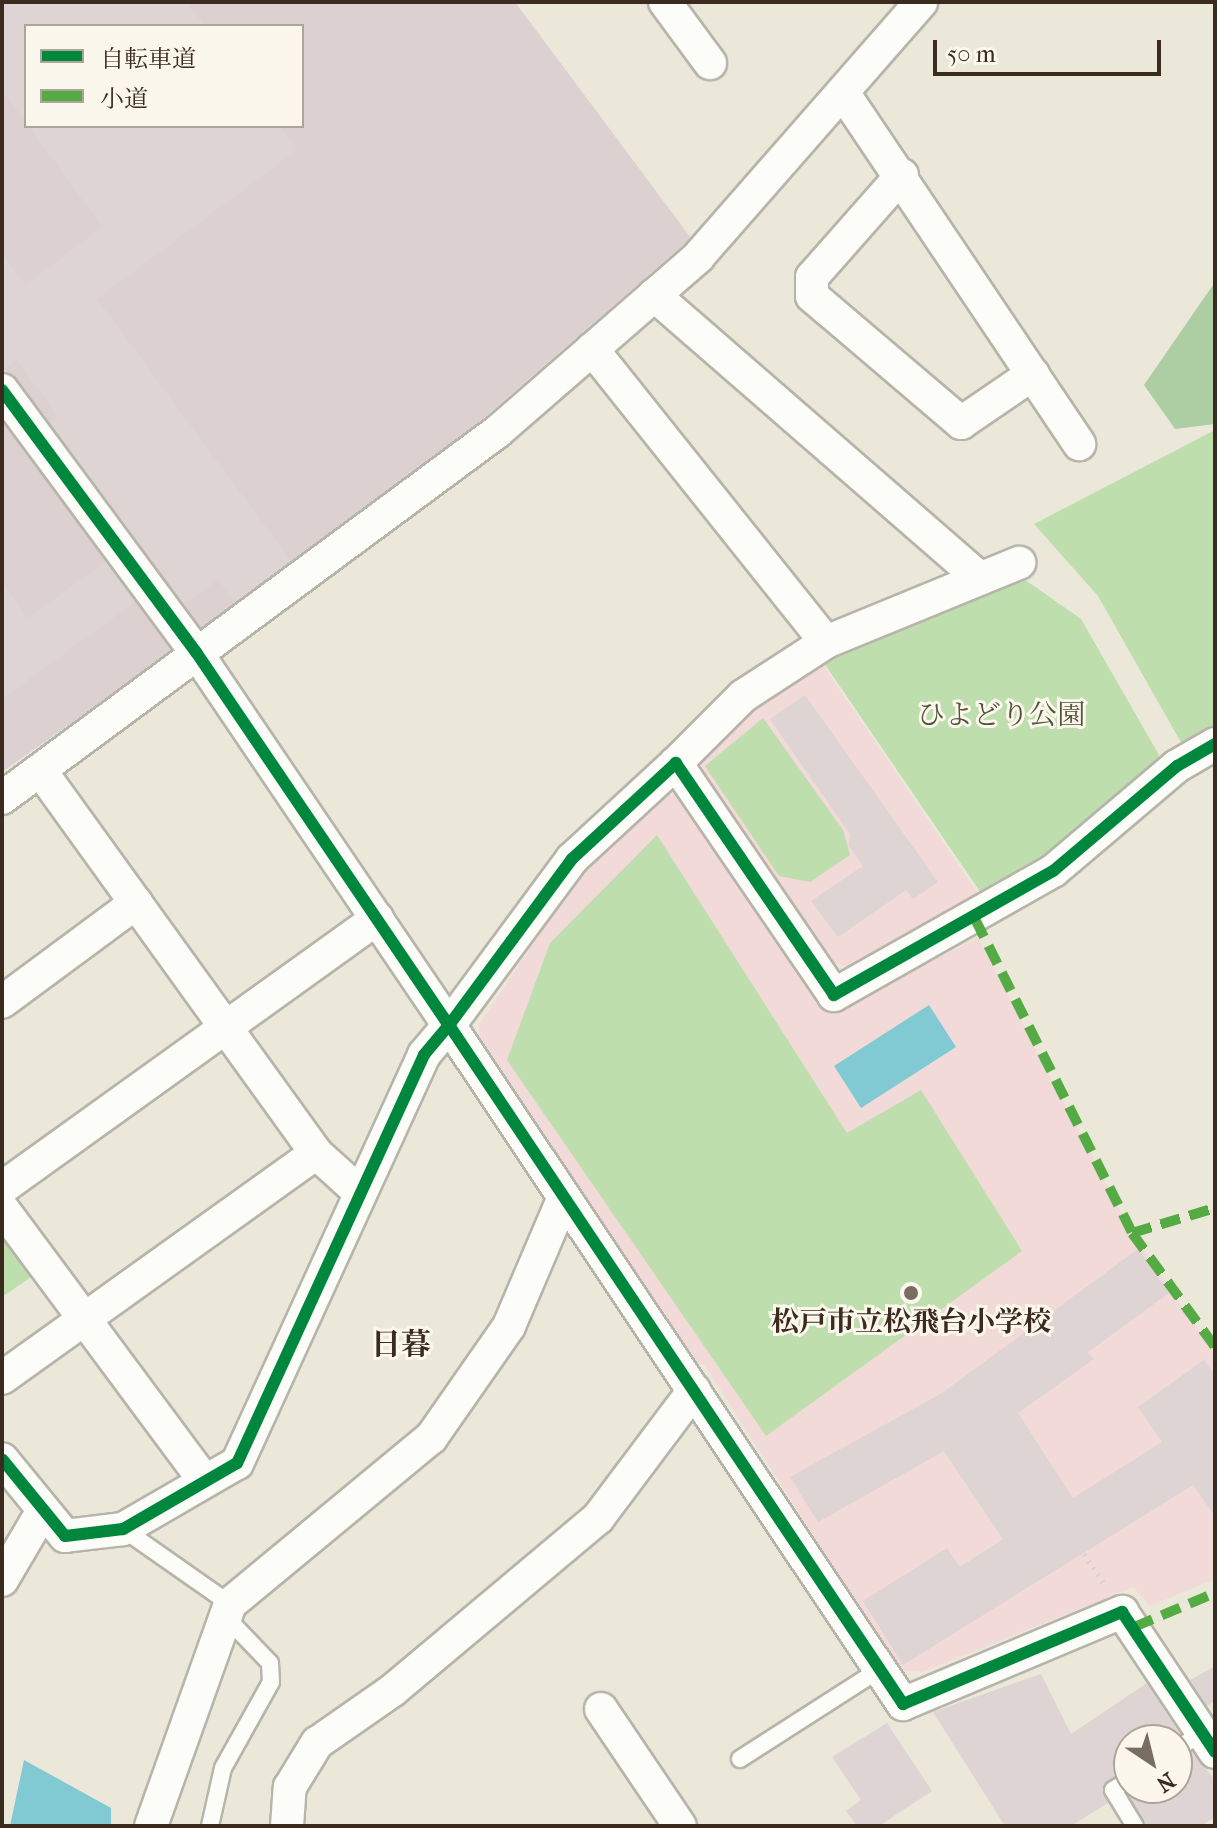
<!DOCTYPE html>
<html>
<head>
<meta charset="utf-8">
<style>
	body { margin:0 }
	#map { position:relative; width:1217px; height:1828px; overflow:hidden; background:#ebe8da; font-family:"IM FELL French Canon","Noto Serif JP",serif }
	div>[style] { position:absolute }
	.built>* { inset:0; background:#f1dad8 }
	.industrial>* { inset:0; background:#ddd0d1 }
	.green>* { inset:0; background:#bedeae }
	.forest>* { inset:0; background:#adcda3 }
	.water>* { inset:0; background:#81cad3 }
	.building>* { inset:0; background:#ddd4d3 }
	.path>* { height:5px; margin-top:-2.5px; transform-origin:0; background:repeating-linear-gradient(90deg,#d5d4cf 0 2px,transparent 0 8px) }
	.roads { filter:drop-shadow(2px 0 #b7b4aa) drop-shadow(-2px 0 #b7b4aa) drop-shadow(0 2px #b7b4aa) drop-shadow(0 -2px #b7b4aa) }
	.service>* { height:16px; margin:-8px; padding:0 8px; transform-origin:8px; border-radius:8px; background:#fcfcf9 }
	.minor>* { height:32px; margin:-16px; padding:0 16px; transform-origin:16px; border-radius:16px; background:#fcfcf9 }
	.quiet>* { height:10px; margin-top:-5px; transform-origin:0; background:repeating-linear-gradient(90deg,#55ab43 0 20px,transparent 0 30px) }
	.cycleway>* { height:12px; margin:-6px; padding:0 6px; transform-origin:6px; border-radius:6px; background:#00873e }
	.dots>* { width:22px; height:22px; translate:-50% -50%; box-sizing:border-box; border:4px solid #fbf7ec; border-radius:50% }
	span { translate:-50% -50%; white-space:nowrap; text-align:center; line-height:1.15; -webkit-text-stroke:6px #fbf7ec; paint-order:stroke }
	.park-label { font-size:28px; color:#525539 }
	.poi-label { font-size:28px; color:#3b2a1e; font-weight:700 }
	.neighbourhood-label { font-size:30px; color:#3b2a1e; font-weight:700 }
	.frame { position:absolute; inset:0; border:4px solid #3b2a1e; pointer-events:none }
	.legend { position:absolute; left:24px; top:24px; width:280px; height:104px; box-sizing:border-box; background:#fbf7ec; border:2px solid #aea59a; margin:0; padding:10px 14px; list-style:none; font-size:24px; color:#3b2a1e }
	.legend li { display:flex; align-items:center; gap:16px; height:40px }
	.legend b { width:40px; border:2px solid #aea59a }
	.north { position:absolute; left:1113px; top:1724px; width:80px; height:80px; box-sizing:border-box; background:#fbf7ec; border:2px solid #aea59a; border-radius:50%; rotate:145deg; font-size:22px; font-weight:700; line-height:32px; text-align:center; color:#3b2a1e }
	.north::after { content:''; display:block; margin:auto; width:28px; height:36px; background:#796c60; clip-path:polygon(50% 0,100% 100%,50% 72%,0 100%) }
	.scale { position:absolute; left:933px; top:40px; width:228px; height:36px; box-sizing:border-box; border:4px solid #3b2a1e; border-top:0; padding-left:10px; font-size:24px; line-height:28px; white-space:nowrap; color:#3b2a1e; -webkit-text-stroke:6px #fbf7ec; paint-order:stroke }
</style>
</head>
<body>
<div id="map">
	<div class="built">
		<i style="clip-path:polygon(823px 665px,981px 898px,853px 967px,831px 963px,703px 772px,700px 758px,754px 710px)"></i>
		<i style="clip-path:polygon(679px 794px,830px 1012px,978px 938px,1132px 1233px,1215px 1354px,1215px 1579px,1150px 1606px,1133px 1587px,923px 1672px,900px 1670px,705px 1366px,694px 1361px,478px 1040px,479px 1025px,582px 870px,661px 797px)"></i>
	</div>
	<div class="industrial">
		<i style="clip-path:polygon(evenodd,2px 2px,515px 2px,691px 238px,449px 448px,200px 633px,2px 366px,2px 2px,26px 26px,302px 26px,302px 126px,26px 126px,26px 26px)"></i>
		<i style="clip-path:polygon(2px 416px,174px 651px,2px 772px)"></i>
	</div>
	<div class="green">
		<i style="clip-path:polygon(1215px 430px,1215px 730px,1183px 746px,1098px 596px,1034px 524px)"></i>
		<i style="clip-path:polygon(1021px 577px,1081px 619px,1159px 755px,1158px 764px,1062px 849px,983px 896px,824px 663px,900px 621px)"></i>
		<i style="clip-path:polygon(763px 718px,843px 830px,850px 855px,810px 882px,779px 876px,705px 766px)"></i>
		<i style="clip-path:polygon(657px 835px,847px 1133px,921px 1090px,1022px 1251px,766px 1436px,507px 1060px,550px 943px)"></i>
		<i style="clip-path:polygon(2px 1230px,34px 1275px,2px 1297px)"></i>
	</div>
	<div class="forest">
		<i style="clip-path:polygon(1215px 282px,1215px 424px,1175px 429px,1144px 385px)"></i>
	</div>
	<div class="water">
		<i style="clip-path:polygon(929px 1005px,956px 1047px,861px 1108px,834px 1066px)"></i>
		<i style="clip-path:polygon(24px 1760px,111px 1808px,111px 1826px,10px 1826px)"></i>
	</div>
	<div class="building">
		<i style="clip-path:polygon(2px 2px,187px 2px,205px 26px,26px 26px,26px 122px,2px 90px)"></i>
		<i style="clip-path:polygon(29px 126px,280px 126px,298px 149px,97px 299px,291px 561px,235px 602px,218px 580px,184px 604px,49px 422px,58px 416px,16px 360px,2px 371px,2px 253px,26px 285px,102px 227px)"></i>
		<i style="clip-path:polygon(105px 562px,135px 602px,2px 699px,2px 582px,28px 618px)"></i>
		<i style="clip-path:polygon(805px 695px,938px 882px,913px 899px,906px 890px,838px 937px,811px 901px,863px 866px,849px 846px,850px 834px,770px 719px)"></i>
		<i style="clip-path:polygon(1138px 1249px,1169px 1293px,1088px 1352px,1094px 1359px,1018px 1413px,1073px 1498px,1162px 1442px,1138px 1407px,1204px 1360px,1215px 1376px,1215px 1516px,1193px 1485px,903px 1665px,863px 1601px,947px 1548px,960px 1567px,1003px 1539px,944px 1451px,818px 1522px,790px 1477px,942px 1393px)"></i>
		<i style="clip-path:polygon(1215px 1666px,1215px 1701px,1207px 1706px,1190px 1680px)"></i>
		<i style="clip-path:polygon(1041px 1674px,1071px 1734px,1147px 1683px,1180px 1734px,1171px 1740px,1129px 1740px,1129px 1769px,1103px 1786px,1108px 1803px,1071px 1826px,1005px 1826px,933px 1712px)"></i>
		<i style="clip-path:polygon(887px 1723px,932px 1791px,879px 1826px,857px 1826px,846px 1811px,861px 1800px,832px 1757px)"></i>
		<i style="clip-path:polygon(1192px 1752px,1215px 1780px,1215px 1817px,1201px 1826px,1147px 1826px,1128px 1794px,1136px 1788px,1177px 1788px,1177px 1760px)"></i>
	</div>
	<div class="path">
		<i style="left:1084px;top:1554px;width:40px;rotate:56deg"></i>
	</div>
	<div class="roads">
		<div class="service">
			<i style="left:123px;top:1529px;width:131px;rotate:35deg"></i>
			<i style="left:1177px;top:1749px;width:31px;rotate:-33deg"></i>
			<i style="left:740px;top:1759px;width:166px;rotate:-32.7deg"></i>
			<i style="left:1129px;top:1780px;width:19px;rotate:148deg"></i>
			<i style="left:1113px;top:1790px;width:42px;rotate:58.6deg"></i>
			<i style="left:210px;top:1826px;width:59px;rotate:-77.4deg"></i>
			<i style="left:223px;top:1768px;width:98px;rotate:-60.8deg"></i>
			<i style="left:271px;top:1682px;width:19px;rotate:-93deg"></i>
			<i style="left:270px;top:1663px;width:66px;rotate:-133.8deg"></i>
		</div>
		<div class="minor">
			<i style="left:665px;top:2px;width:76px;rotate:53.6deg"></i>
			<i style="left:844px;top:94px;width:422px;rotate:56.1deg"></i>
			<i style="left:902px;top:175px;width:136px;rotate:131.4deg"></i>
			<i style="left:812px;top:277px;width:19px;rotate:90deg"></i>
			<i style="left:812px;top:296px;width:196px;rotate:40.4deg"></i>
			<i style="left:961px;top:423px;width:87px;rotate:-34.2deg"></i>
			<i style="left:654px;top:295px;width:431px;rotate:41deg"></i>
			<i style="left:592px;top:349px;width:375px;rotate:51.4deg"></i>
			<i style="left:2px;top:390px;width:326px;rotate:53.5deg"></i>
			<i style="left:196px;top:652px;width:451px;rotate:55.9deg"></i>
			<i style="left:449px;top:1025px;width:39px;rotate:130deg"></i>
			<i style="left:424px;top:1055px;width:449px;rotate:114.6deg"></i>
			<i style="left:237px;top:1463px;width:132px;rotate:149.9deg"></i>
			<i style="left:123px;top:1529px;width:58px;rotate:173.1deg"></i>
			<i style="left:65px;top:1536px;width:99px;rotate:-129.3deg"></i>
			<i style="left:1215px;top:744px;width:44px;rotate:149.9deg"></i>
			<i style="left:1177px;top:766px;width:162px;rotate:139.7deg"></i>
			<i style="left:1053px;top:871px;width:252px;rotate:150.5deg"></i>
			<i style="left:834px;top:995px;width:281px;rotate:-124.3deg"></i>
			<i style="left:676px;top:763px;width:142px;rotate:137.3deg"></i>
			<i style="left:572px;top:859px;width:207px;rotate:126.5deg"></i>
			<i style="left:449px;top:1025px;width:817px;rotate:56.23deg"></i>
			<i style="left:903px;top:1704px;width:238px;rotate:-22.8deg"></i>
			<i style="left:1122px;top:1612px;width:168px;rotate:56.4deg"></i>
			<i style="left:676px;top:763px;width:95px;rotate:-45deg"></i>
			<i style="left:743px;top:696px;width:99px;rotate:-33deg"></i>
			<i style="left:826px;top:642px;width:209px;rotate:-22.3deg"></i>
			<i style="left:40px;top:770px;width:472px;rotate:54.2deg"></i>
			<i style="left:316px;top:1153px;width:57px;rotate:42.1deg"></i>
			<i style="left:2px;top:798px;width:616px;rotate:-36.48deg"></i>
			<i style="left:497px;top:432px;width:267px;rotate:-41deg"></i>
			<i style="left:698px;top:257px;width:339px;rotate:-48.8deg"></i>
			<i style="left:2px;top:1002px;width:167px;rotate:-36.5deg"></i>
			<i style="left:2px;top:1188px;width:462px;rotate:-35.7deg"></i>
			<i style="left:2px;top:1208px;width:340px;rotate:53.4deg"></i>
			<i style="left:2px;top:1378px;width:386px;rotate:-35.6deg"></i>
			<i style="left:2px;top:1580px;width:79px;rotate:-59.5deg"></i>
			<i style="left:601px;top:1709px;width:141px;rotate:56deg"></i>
			<i style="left:151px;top:1826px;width:236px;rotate:-70.4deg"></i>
			<i style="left:230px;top:1604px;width:261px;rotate:-39.6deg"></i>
			<i style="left:431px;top:1438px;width:136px;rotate:-55.1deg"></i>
			<i style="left:509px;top:1326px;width:140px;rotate:-66.9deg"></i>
			<i style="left:287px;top:1826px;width:39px;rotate:-86deg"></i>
			<i style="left:290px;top:1787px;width:52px;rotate:-58.5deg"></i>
			<i style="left:317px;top:1743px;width:93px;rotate:-34.9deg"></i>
			<i style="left:393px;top:1690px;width:268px;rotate:-40deg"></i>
			<i style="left:598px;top:1518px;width:160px;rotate:-53.1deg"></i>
		</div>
	</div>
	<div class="quiet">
		<i style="left:975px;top:919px;width:351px;rotate:63.4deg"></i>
		<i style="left:1132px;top:1233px;width:141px;rotate:53.9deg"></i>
		<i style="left:1132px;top:1233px;width:87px;rotate:-16.8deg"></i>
		<i style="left:1134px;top:1627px;width:88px;rotate:-22.8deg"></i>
	</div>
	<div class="cycleway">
		<i style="left:2px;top:390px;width:326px;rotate:53.5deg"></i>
		<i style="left:196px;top:652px;width:451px;rotate:55.9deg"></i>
		<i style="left:449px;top:1025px;width:39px;rotate:130deg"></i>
		<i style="left:424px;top:1055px;width:449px;rotate:114.6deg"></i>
		<i style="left:237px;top:1463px;width:132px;rotate:149.9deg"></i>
		<i style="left:123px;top:1529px;width:58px;rotate:173.1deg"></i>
		<i style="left:65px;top:1536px;width:99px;rotate:-129.3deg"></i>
		<i style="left:1215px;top:744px;width:44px;rotate:149.9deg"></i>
		<i style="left:1177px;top:766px;width:162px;rotate:139.7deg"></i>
		<i style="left:1053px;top:871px;width:252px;rotate:150.5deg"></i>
		<i style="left:834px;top:995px;width:281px;rotate:-124.3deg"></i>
		<i style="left:676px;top:763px;width:142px;rotate:137.3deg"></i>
		<i style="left:572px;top:859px;width:207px;rotate:126.5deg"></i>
		<i style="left:449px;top:1025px;width:817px;rotate:56.23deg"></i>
		<i style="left:903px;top:1704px;width:238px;rotate:-22.8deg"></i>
		<i style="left:1122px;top:1612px;width:168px;rotate:56.4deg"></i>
	</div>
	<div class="dots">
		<i style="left:911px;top:1293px;background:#796c60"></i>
	</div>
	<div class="park-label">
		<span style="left:1001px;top:715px">ひよどり公園</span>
	</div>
	<div class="poi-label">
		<span style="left:911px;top:1322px">松戸市立松飛台小学校</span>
	</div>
	<div class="neighbourhood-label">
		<span style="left:401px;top:1345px">日暮</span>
	</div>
	<div class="frame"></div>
	<ul class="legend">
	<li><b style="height:10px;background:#00873e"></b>自転車道</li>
	<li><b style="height:10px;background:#55ab43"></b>小道</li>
	</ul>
	<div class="north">N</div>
	<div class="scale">50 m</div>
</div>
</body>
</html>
